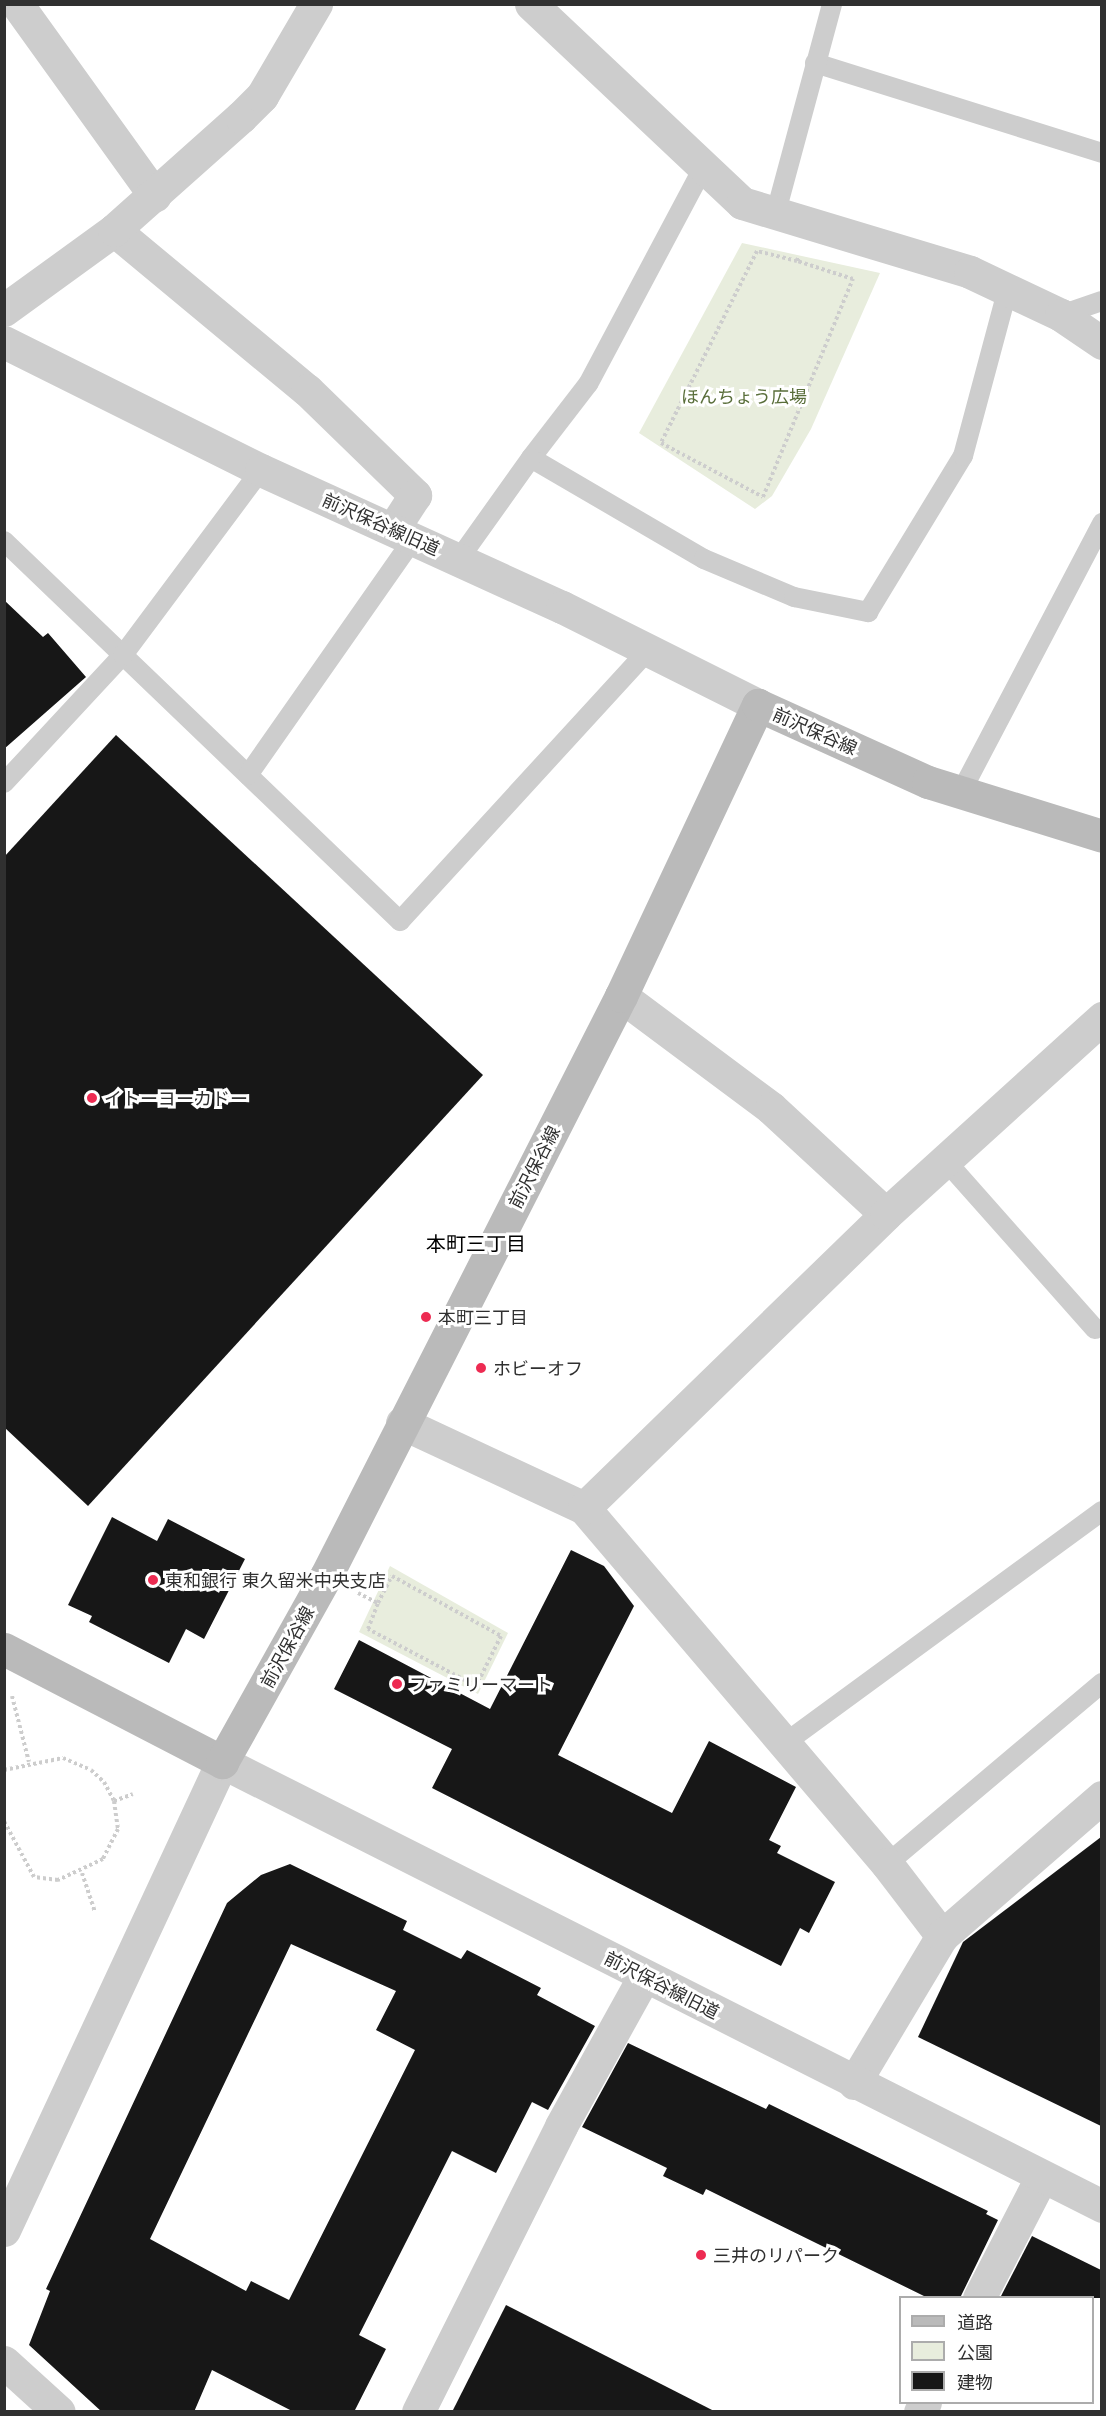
<!DOCTYPE html>
<html>
<head>
<meta charset="utf-8">
<style>
	body { margin:0 }
	#map { position:relative; width:1106px; height:2416px; overflow:hidden; background:#fff; font-family:"Open Sans","Noto Sans JP",sans-serif }
	div>[style] { position:absolute }
	.green>* { inset:0; background:#e8eddd }
	.building>* { inset:0; background:#171717 }
	.path>* { height:4px; margin-top:-2px; transform-origin:0; background:repeating-linear-gradient(90deg,#cdcdcd 0 3px,transparent 0 6px) }
	.service>* { height:20px; margin:-10px; padding:0 10px; transform-origin:10px; border-radius:10px; background:#cdcdcd }
	.minor>* { height:33px; margin:-16.5px; padding:0 16.5px; transform-origin:16.5px; border-radius:16.5px; background:#cdcdcd }
	.tertiary>* { height:33px; margin:-16.5px; padding:0 16.5px; transform-origin:16.5px; border-radius:16.5px; background:#cdcdcd }
	.secondary>* { height:33px; margin:-16.5px; padding:0 16.5px; transform-origin:16.5px; border-radius:16.5px; background:#bababa }
	.dots>* { width:16px; height:16px; translate:-50% -50%; box-sizing:border-box; border:3px solid #fff; border-radius:50% }
	span { translate:-50% -50%; white-space:nowrap; text-align:center; line-height:1.15; -webkit-text-stroke:6px #fff; paint-order:stroke }
	.park-label { font-size:18px; color:#596e3a }
	.street-label { font-size:18px; color:#303030 }
	.poi-label { font-size:18px; color:#303030 }
	.left { translate:0 -50%; text-align:left }
	.neighbourhood-label { font-size:20px; color:#000 }
	.frame { position:absolute; inset:0; border:6px solid #303030; pointer-events:none }
	.legend { position:absolute; left:899px; top:2296px; width:195px; height:108px; box-sizing:border-box; background:#fff; border:2px solid #acacac; margin:0; padding:8px 10px; list-style:none; font-size:18px; color:#303030 }
	.legend li { display:flex; align-items:center; gap:12px; height:30px }
	.legend b { width:30px; border:2px solid #acacac }
</style>
</head>
<body>
<div id="map">
	<div class="green">
		<i style="clip-path:polygon(742px 243px,880px 273px,811px 429px,772px 496px,755px 509px,639px 433px)"></i>
		<i style="clip-path:polygon(390px 1566px,508px 1633px,478px 1694px,359px 1632px)"></i>
	</div>
	<div class="building">
		<i style="clip-path:polygon(4px 600px,43px 637px,48px 633px,86px 677px,4px 749px)"></i>
		<i style="clip-path:polygon(116px 735px,483px 1075px,88px 1506px,4px 1427px,4px 857px)"></i>
		<i style="clip-path:polygon(112px 1517px,157px 1541px,168px 1519px,245px 1559px,204px 1639px,186px 1629px,169px 1663px,89px 1622px,92px 1616px,68px 1605px)"></i>
		<i style="clip-path:polygon(571px 1550px,604px 1566px,634px 1606px,558px 1755px,672px 1813px,709px 1741px,796px 1787px,769px 1840px,781px 1846px,777px 1853px,835px 1882px,809px 1933px,800px 1928px,781px 1966px,432px 1788px,452px 1749px,334px 1689px,359px 1640px,490px 1709px)"></i>
		<i style="clip-path:polygon(1101px 1837px,1101px 2126px,918px 2037px,963px 1942px)"></i>
		<i style="clip-path:polygon(evenodd,290px 1864px,407px 1921px,403px 1930px,461px 1959px,467px 1950px,541px 1988px,537px 1995px,595px 2026px,548px 2110px,532px 2102px,496px 2173px,452px 2151px,359px 2335px,386px 2349px,354px 2412px,294px 2412px,212px 2370px,194px 2412px,102px 2412px,29px 2345px,50px 2291px,46px 2289px,227px 1903px,261px 1875px,290px 1864px,291px 1944px,396px 1991px,376px 2030px,415px 2050px,289px 2300px,251px 2281px,246px 2291px,150px 2239px,291px 1944px)"></i>
		<i style="clip-path:polygon(628px 2043px,766px 2109px,769px 2104px,988px 2211px,986px 2214px,998px 2220px,960px 2298px,928px 2298px,706px 2189px,703px 2195px,663px 2176px,667px 2168px,582px 2127px)"></i>
		<i style="clip-path:polygon(1032px 2236px,1101px 2270px,1101px 2298px,1000px 2298px)"></i>
		<i style="clip-path:polygon(506px 2305px,716px 2412px,452px 2412px)"></i>
	</div>
	<div class="path">
		<i style="left:797px;top:261px;width:41px;rotate:-166deg"></i>
		<i style="left:757px;top:251px;width:215px;rotate:116.6deg"></i>
		<i style="left:661px;top:443px;width:115px;rotate:27.9deg"></i>
		<i style="left:763px;top:497px;width:236px;rotate:-67.6deg"></i>
		<i style="left:853px;top:279px;width:59px;rotate:-162.2deg"></i>
		<i style="left:797px;top:261px;width:4px;rotate:-63deg"></i>
		<i style="left:358px;top:1593px;width:22px;rotate:27deg"></i>
		<i style="left:378px;top:1603px;width:30px;rotate:-63deg"></i>
		<i style="left:392px;top:1576px;width:124px;rotate:28.8deg"></i>
		<i style="left:501px;top:1636px;width:56px;rotate:116.6deg"></i>
		<i style="left:476px;top:1686px;width:122px;rotate:-152.2deg"></i>
		<i style="left:368px;top:1629px;width:28px;rotate:-69deg"></i>
		<i style="left:12px;top:1696px;width:68px;rotate:75.6deg"></i>
		<i style="left:4px;top:1770px;width:60px;rotate:-11.5deg"></i>
		<i style="left:63px;top:1758px;width:30px;rotate:23deg"></i>
		<i style="left:91px;top:1770px;width:18px;rotate:43deg"></i>
		<i style="left:104px;top:1782px;width:21px;rotate:62deg"></i>
		<i style="left:114px;top:1801px;width:28px;rotate:82deg"></i>
		<i style="left:118px;top:1829px;width:34px;rotate:117deg"></i>
		<i style="left:103px;top:1859px;width:50px;rotate:155deg"></i>
		<i style="left:58px;top:1880px;width:24px;rotate:-173deg"></i>
		<i style="left:34px;top:1877px;width:64px;rotate:-118.2deg"></i>
		<i style="left:114px;top:1801px;width:20px;rotate:-20deg"></i>
		<i style="left:82px;top:1873px;width:41px;rotate:71.6deg"></i>
	</div>
	<div class="service">
		<i style="left:815px;top:63px;width:301px;rotate:17.4deg"></i>
		<i style="left:702px;top:170px;width:242px;rotate:118deg"></i>
		<i style="left:588px;top:384px;width:93px;rotate:127.6deg"></i>
		<i style="left:531px;top:458px;width:200px;rotate:30.3deg"></i>
		<i style="left:704px;top:559px;width:98px;rotate:22.9deg"></i>
		<i style="left:794px;top:597px;width:76px;rotate:11.5deg"></i>
		<i style="left:868px;top:612px;width:183px;rotate:-58.7deg"></i>
		<i style="left:963px;top:456px;width:174px;rotate:-75deg"></i>
		<i style="left:776px;top:212px;width:215px;rotate:-74.9deg"></i>
		<i style="left:1061px;top:315px;width:43px;rotate:-18.9deg"></i>
		<i style="left:4px;top:541px;width:549px;rotate:43.82deg"></i>
		<i style="left:400px;top:921px;width:367px;rotate:-47.5deg"></i>
		<i style="left:459px;top:559px;width:124px;rotate:-54.5deg"></i>
		<i style="left:248px;top:775px;width:289px;rotate:-55deg"></i>
		<i style="left:4px;top:783px;width:175px;rotate:-47.1deg"></i>
		<i style="left:123px;top:655px;width:231px;rotate:-53.3deg"></i>
		<i style="left:961px;top:792px;width:304px;rotate:-62.3deg"></i>
		<i style="left:945px;top:1160px;width:226px;rotate:48.4deg"></i>
		<i style="left:785px;top:1743px;width:393px;rotate:-36.2deg"></i>
		<i style="left:887px;top:1864px;width:281px;rotate:-40.1deg"></i>
	</div>
	<div class="minor">
		<i style="left:17px;top:4px;width:236px;rotate:54.3deg"></i>
		<i style="left:531px;top:4px;width:290px;rotate:43.3deg"></i>
		<i style="left:742px;top:203px;width:238px;rotate:16.8deg"></i>
		<i style="left:970px;top:272px;width:101px;rotate:25.3deg"></i>
		<i style="left:1061px;top:315px;width:50px;rotate:34.3deg"></i>
		<i style="left:114px;top:230px;width:251px;rotate:39.7deg"></i>
		<i style="left:307px;top:390px;width:151px;rotate:44.2deg"></i>
		<i style="left:415px;top:495px;width:40px;rotate:122.9deg"></i>
		<i style="left:4px;top:310px;width:136px;rotate:-36deg"></i>
		<i style="left:114px;top:230px;width:170px;rotate:-41.7deg"></i>
		<i style="left:241px;top:117px;width:30px;rotate:-45deg"></i>
		<i style="left:262px;top:96px;width:107px;rotate:-59.6deg"></i>
		<i style="left:621px;top:996px;width:187px;rotate:36.7deg"></i>
		<i style="left:771px;top:1108px;width:156px;rotate:42.7deg"></i>
		<i style="left:402px;top:1423px;width:201px;rotate:25deg"></i>
		<i style="left:584px;top:1508px;width:467px;rotate:49.6deg"></i>
		<i style="left:887px;top:1864px;width:91px;rotate:52.6deg"></i>
		<i style="left:584px;top:1508px;width:421px;rotate:-44.2deg"></i>
		<i style="left:886px;top:1214px;width:292px;rotate:-42.2deg"></i>
		<i style="left:854px;top:2083px;width:171px;rotate:-59.1deg"></i>
		<i style="left:942px;top:1936px;width:212px;rotate:-41deg"></i>
		<i style="left:979px;top:2298px;width:135px;rotate:-62.7deg"></i>
		<i style="left:4px;top:2362px;width:74px;rotate:42.3deg"></i>
		<i style="left:418px;top:2412px;width:320px;rotate:-63.4deg"></i>
		<i style="left:561px;top:2126px;width:171px;rotate:-61deg"></i>
		<i style="left:920px;top:2412px;width:11px;rotate:-63deg"></i>
	</div>
	<div class="tertiary">
		<i style="left:4px;top:342px;width:287px;rotate:26.5deg"></i>
		<i style="left:261px;top:470px;width:331px;rotate:24.5deg"></i>
		<i style="left:562px;top:607px;width:219px;rotate:26.6deg"></i>
		<i style="left:4px;top:2230px;width:516px;rotate:-65.02deg"></i>
		<i style="left:222px;top:1762px;width:986px;rotate:26.77deg"></i>
	</div>
	<div class="secondary">
		<i style="left:4px;top:1649px;width:246px;rotate:27.4deg"></i>
		<i style="left:222px;top:1762px;width:213px;rotate:-60.8deg"></i>
		<i style="left:326px;top:1576px;width:651px;rotate:-63.04deg"></i>
		<i style="left:621px;top:996px;width:322px;rotate:-64.8deg"></i>
		<i style="left:758px;top:705px;width:187px;rotate:24.4deg"></i>
		<i style="left:928px;top:782px;width:182px;rotate:17.2deg"></i>
	</div>
	<div class="dots">
		<i style="left:92px;top:1098px;background:#ed2b52"></i>
		<i style="left:426px;top:1317px;background:#ed2b52"></i>
		<i style="left:481px;top:1368px;background:#ed2b52"></i>
		<i style="left:153px;top:1580px;background:#ed2b52"></i>
		<i style="left:397px;top:1684px;background:#ed2b52"></i>
		<i style="left:701px;top:2255px;background:#ed2b52"></i>
	</div>
	<div class="park-label">
		<span style="left:744px;top:396px">ほんちょう広場</span>
	</div>
	<div class="street-label">
		<span style="left:381px;top:524px;rotate:24deg">前沢保谷線旧道</span>
		<span style="left:815px;top:731px;rotate:24deg">前沢保谷線</span>
		<span style="left:534px;top:1167px;rotate:-63deg">前沢保谷線</span>
		<span style="left:287px;top:1647px;rotate:-61deg">前沢保谷線</span>
		<span style="left:662px;top:1985px;rotate:27deg">前沢保谷線旧道</span>
	</div>
	<div class="poi-label">
		<span class="left" style="left:104px;top:1098px">イトーヨーカドー</span>
		<span class="left" style="left:438px;top:1317px">本町三丁目</span>
		<span class="left" style="left:493px;top:1368px">ホビーオフ</span>
		<span class="left" style="left:165px;top:1580px">東和銀行 東久留米中央支店</span>
		<span class="left" style="left:409px;top:1684px">ファミリーマート</span>
		<span class="left" style="left:713px;top:2255px">三井のリパーク</span>
	</div>
	<div class="neighbourhood-label">
		<span style="left:476px;top:1243px">本町三丁目</span>
	</div>
	<div class="frame"></div>
	<ul class="legend">
	<li><b style="height:8px;background:#bababa"></b>道路</li>
	<li><b style="height:16px;background:#e8eddd"></b>公園</li>
	<li><b style="height:16px;background:#171717"></b>建物</li>
	</ul>
</div>
</body>
</html>
